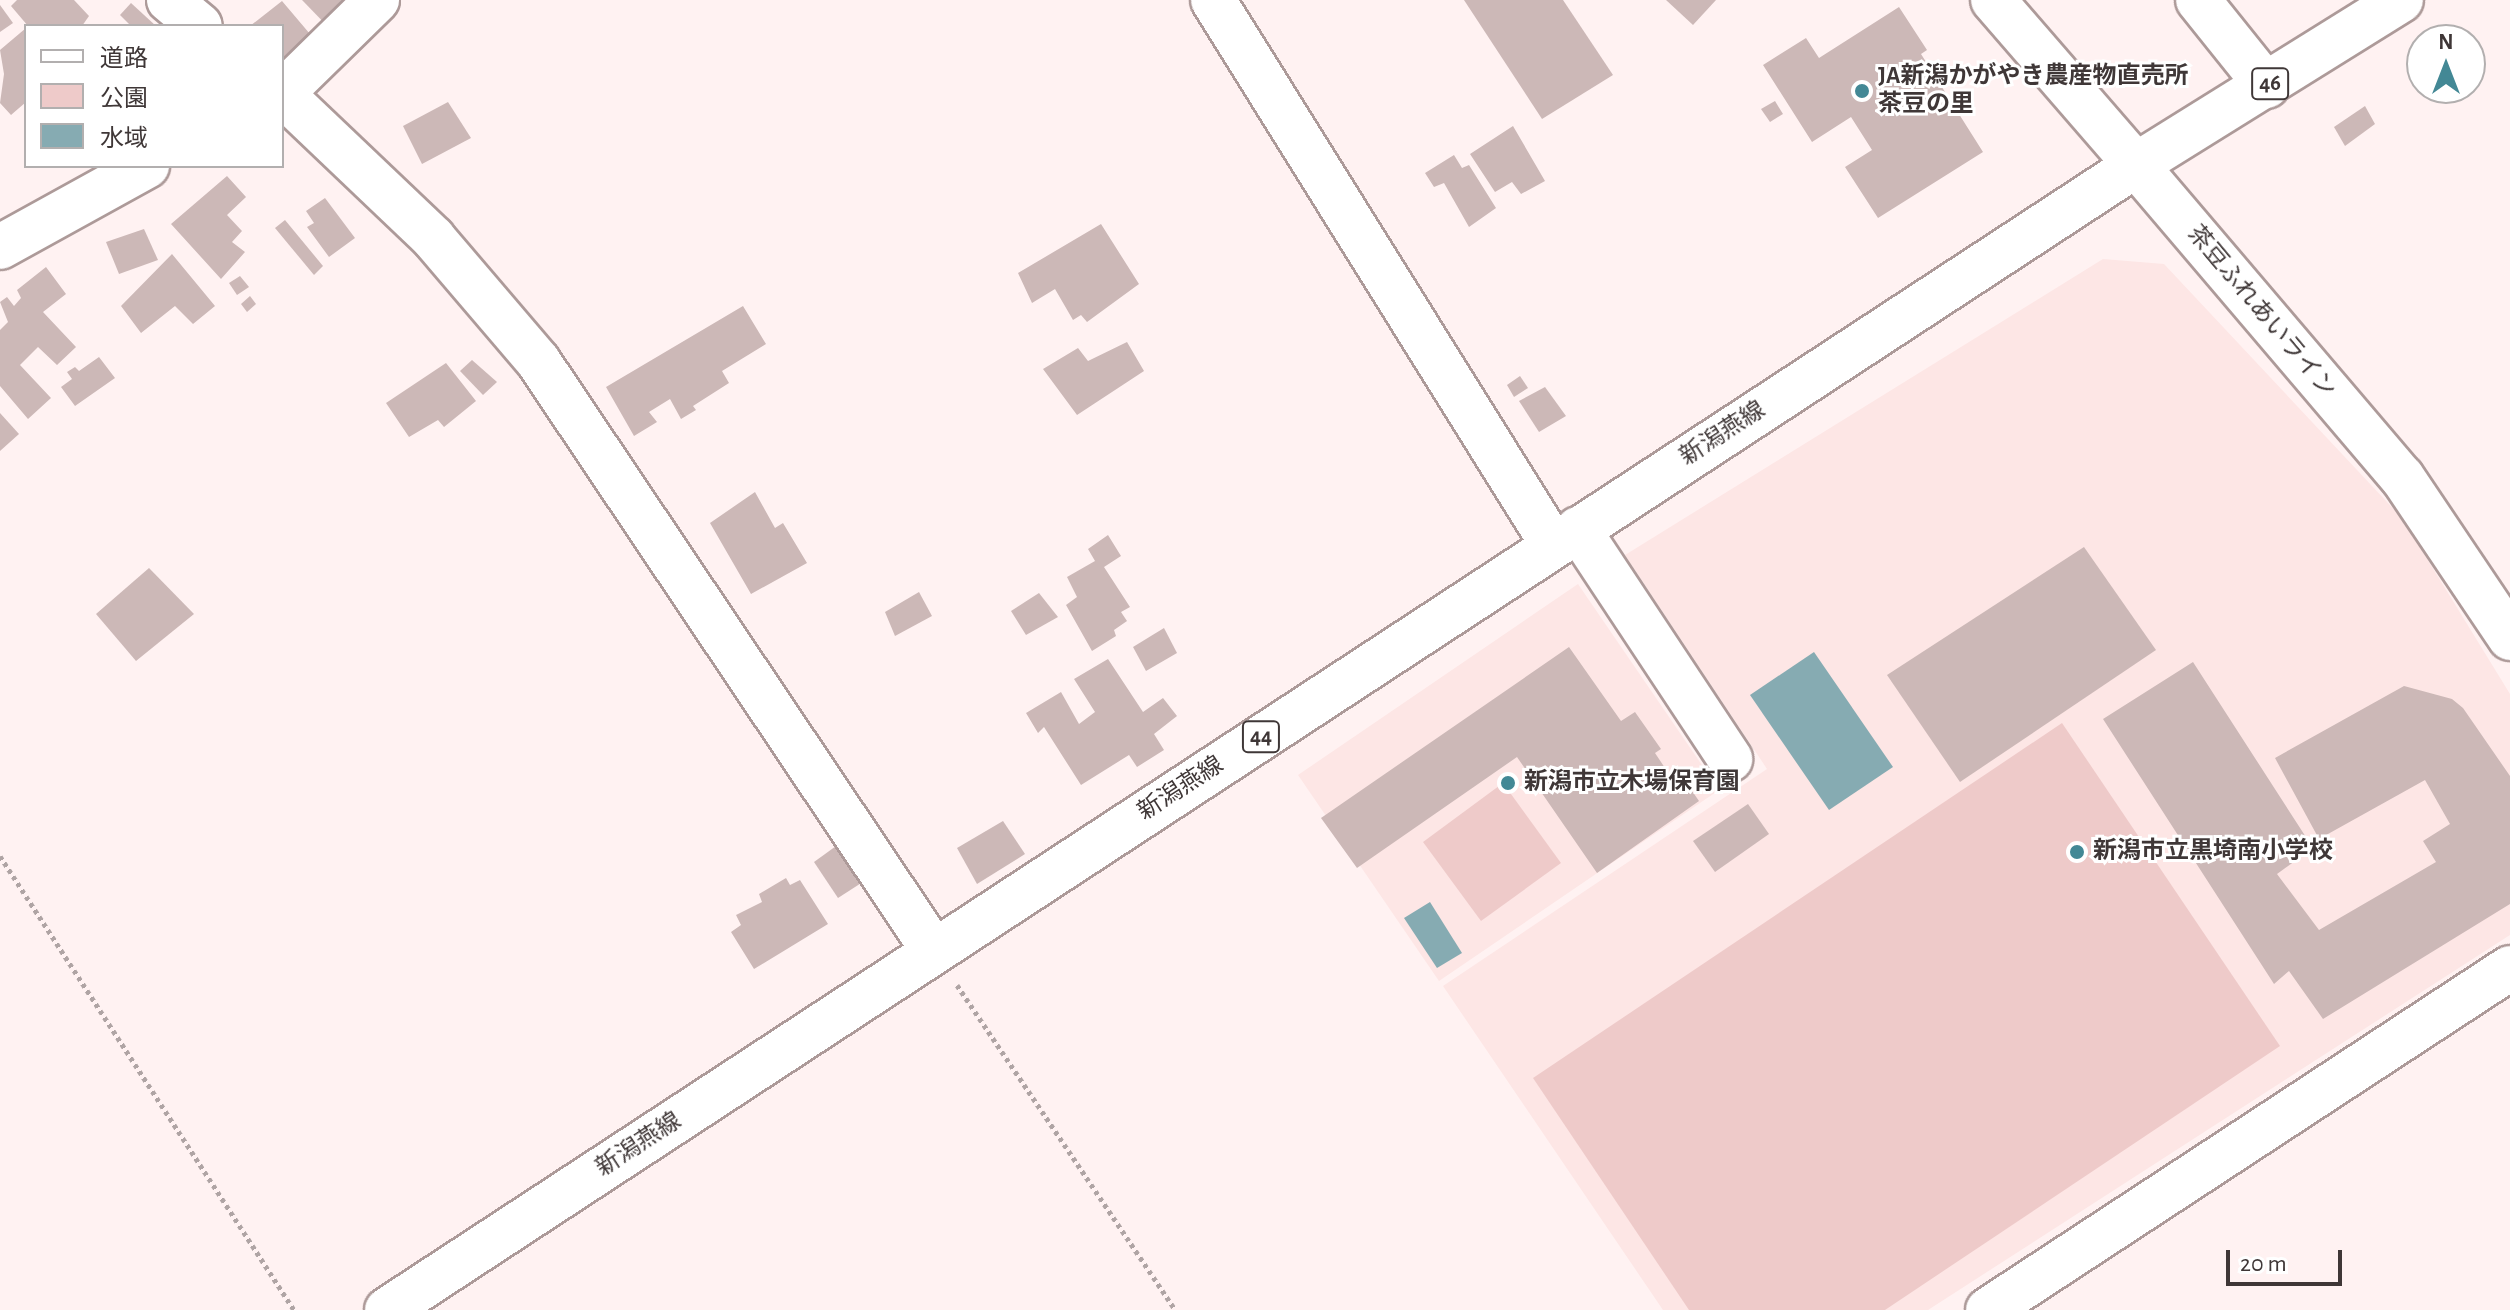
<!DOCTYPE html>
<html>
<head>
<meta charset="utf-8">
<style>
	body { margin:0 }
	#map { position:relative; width:2510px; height:1310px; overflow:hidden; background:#fff2f2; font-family:"Alegreya Sans","Noto Sans JP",sans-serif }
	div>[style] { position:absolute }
	.built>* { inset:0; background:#fde6e5 }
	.green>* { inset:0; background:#eecac9 }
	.water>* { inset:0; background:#86abb2 }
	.building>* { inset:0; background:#ccb8b7 }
	.path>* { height:5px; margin-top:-2.5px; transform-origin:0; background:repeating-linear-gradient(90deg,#afa4a4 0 4px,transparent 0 8px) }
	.roads { filter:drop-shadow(2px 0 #ad9a99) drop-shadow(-2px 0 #ad9a99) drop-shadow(0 2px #ad9a99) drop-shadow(0 -2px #ad9a99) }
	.minor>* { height:44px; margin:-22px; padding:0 22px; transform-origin:22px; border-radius:22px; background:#fff }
	.major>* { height:44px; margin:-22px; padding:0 22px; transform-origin:22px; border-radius:22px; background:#fff }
	.dots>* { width:22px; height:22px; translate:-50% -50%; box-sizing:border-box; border:4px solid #fff; border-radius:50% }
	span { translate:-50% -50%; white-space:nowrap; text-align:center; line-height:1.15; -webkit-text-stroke:6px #fff; paint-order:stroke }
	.shield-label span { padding:2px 6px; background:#fff; border:2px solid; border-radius:6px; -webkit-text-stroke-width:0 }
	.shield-label { font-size:22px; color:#3f3737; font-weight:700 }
	.poi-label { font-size:24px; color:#3f3737; font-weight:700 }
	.left { translate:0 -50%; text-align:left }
	.street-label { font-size:24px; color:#3f3737 }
	.legend { position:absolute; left:24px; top:24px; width:260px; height:144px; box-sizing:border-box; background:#fff; border:2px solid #b2afaf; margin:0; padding:10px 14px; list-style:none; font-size:24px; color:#3f3737 }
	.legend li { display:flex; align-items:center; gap:16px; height:40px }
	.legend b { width:40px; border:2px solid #b2afaf }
	.north { position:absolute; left:2406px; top:24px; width:80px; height:80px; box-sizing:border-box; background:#fff; border:2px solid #b2afaf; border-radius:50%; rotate:0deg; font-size:22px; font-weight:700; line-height:32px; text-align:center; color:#3f3737 }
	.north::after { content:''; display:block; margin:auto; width:28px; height:36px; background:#438895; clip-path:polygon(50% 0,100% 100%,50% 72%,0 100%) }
	.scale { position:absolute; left:2226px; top:1250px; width:116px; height:36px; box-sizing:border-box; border:4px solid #3f3737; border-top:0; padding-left:10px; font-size:24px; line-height:28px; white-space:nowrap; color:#3f3737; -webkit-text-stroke:6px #fff; paint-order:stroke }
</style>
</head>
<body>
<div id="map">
	<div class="built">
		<i style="clip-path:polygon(2103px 259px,2164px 264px,2402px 518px,2510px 694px,2510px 935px,1928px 1310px,1663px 1310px,1443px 986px,1767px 769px,1625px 555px)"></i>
		<i style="clip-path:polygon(1578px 584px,1719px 790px,1439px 981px,1298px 775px)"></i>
	</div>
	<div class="green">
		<i style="clip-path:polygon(2062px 723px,2280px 1046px,1885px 1310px,1689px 1310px,1533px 1078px)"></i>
		<i style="clip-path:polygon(1503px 783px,1561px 863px,1481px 921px,1423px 842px)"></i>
	</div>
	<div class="water">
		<i style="clip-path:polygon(1814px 652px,1893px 767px,1829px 810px,1750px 695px)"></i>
		<i style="clip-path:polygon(1430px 902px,1462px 953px,1437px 968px,1404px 918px)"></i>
	</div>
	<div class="building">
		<i style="clip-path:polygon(17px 0,74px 0,89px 16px,82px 26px,28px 26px,11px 6px)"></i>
		<i style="clip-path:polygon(302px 0,370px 0,334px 33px)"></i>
		<i style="clip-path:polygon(1464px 0,1563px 0,1613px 75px,1542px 119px)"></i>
		<i style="clip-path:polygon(1666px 0,1716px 0,1693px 25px)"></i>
		<i style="clip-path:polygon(282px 1px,321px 47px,282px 72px,282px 26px,250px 26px)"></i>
		<i style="clip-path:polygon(131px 3px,156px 26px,131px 26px,120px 15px)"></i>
		<i style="clip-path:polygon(0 5px,13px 23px,0 32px)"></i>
		<i style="clip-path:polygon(1899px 7px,1927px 50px,1921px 54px,1983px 152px,1878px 218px,1845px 167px,1872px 150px,1851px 117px,1812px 142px,1763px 65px,1806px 38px,1819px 58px)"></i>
		<i style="clip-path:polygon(26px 28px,26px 102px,11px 115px,0 103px,4px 74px,0 50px)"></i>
		<i style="clip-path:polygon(1775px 101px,1783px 114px,1770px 122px,1761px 109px)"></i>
		<i style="clip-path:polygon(448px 102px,471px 138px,422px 164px,403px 126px)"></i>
		<i style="clip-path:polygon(2365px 106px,2375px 124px,2345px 146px,2334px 127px)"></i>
		<i style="clip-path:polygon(1513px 126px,1545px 181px,1521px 194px,1512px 182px,1495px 192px,1470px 154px)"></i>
		<i style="clip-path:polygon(1454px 155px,1462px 168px,1469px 165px,1496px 208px,1469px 227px,1444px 183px,1434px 187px,1425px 173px)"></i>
		<i style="clip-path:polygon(227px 176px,246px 197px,227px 215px,242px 231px,232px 242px,245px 252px,221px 279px,171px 224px)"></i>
		<i style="clip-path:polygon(325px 198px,355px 238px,329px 257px,307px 227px,314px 223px,306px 211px)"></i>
		<i style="clip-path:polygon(285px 220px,323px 266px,314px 275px,275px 228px)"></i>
		<i style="clip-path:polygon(1101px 224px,1139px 284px,1087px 322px,1081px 315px,1073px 320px,1055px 289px,1032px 303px,1018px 273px)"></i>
		<i style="clip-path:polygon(144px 229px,158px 260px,119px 274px,106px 242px)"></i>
		<i style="clip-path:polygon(172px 254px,215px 306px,193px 324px,175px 306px,141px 333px,121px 306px)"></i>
		<i style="clip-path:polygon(46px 267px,66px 294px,43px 312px,76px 347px,57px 365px,38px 347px,20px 365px,51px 398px,28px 419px,0 386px,0 330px,8px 322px,0 302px,7px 297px,14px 306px,21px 298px,17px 290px)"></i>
		<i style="clip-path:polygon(240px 276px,249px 287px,237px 295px,229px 283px)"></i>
		<i style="clip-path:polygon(250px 296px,256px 304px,247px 312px,241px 304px)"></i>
		<i style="clip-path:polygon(743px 306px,766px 344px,722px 371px,729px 383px,693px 406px,696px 410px,681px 419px,670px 399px,649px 412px,657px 422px,634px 436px,606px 387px)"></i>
		<i style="clip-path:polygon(1127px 342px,1144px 371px,1077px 415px,1043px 369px,1078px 348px,1088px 361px)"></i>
		<i style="clip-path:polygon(99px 357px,115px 378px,75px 406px,61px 387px,72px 379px,67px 372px,75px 367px,79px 371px)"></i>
		<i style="clip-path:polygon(472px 360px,497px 382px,483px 395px,460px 371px)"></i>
		<i style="clip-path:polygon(446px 363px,476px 401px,444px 427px,438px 420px,409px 437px,386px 403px)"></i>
		<i style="clip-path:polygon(1520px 376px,1528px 388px,1514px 397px,1507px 385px)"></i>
		<i style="clip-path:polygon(1545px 387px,1566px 416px,1539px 432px,1519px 401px)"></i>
		<i style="clip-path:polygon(0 413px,19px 434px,0 451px)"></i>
		<i style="clip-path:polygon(755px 492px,775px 528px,783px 523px,807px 563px,751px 594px,710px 523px)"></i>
		<i style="clip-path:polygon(1108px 535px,1121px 556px,1104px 567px,1130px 607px,1121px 612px,1127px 621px,1114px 630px,1116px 636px,1092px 651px,1066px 605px,1077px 597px,1067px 577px,1095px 561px,1088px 549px)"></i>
		<i style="clip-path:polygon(2084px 547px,2156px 650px,1960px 782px,1887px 675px)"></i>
		<i style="clip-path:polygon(149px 568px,194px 614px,136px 661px,96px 614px)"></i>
		<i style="clip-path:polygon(919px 592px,932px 616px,895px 636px,885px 612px)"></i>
		<i style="clip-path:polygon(1039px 593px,1058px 617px,1026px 635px,1011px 611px)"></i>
		<i style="clip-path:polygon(1164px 628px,1177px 653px,1146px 671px,1133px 647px)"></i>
		<i style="clip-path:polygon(1569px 647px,1621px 721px,1635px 712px,1661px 749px,1655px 753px,1673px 780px,1681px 775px,1699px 801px,1597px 873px,1517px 757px,1357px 868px,1321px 818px)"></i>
		<i style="clip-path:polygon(1108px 659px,1143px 712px,1163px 698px,1177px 716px,1154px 734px,1164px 750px,1137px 767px,1129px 755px,1081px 785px,1044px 727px,1038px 733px,1026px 713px,1061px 692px,1079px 724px,1095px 712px,1074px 679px)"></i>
		<i style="clip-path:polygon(2193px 662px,2313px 848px,2277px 874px,2319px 930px,2436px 862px,2423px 841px,2450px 824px,2425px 780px,2319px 839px,2275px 758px,2404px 686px,2452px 699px,2463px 708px,2510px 776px,2510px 904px,2323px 1019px,2289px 971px,2274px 984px,2103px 719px)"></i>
		<i style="clip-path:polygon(1748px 804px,1769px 834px,1715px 872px,1693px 841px)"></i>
		<i style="clip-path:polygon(1003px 821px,1025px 854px,977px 884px,957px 848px)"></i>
		<i style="clip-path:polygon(843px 841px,869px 878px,838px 898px,814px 862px)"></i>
		<i style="clip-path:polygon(786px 878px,790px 885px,800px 880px,828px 924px,754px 969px,731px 932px,741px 925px,736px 915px,762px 902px,759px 894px)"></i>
	</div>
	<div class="path">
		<i style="left:0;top:856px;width:541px;rotate:57.07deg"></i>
		<i style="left:957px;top:985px;width:391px;rotate:56.1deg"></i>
	</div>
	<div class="roads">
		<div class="minor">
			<i style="left:169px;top:0;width:40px;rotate:40deg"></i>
			<i style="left:1213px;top:0;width:642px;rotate:58.04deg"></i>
			<i style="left:2198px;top:0;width:110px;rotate:51.3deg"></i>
			<i style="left:282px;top:93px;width:133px;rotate:-44.4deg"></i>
			<i style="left:282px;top:94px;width:209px;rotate:43.6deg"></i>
			<i style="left:433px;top:238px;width:162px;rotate:49.5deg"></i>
			<i style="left:538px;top:361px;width:711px;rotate:56.13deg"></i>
			<i style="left:2136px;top:165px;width:410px;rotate:49.6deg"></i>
			<i style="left:2402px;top:477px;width:194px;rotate:56.1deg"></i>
			<i style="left:0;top:247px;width:168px;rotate:-28.9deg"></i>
			<i style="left:1578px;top:529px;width:276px;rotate:56.5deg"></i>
			<i style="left:1988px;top:1310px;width:624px;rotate:-33.23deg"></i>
		</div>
		<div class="major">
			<i style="left:1993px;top:0;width:218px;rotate:49.1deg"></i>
			<i style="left:387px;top:1310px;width:2090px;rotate:-33.21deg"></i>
			<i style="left:2136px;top:165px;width:312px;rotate:-31.9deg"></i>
		</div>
	</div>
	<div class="dots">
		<i style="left:1862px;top:91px;background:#438895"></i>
		<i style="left:1508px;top:783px;background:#438895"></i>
		<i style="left:2077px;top:852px;background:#438895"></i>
	</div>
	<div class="shield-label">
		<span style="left:2270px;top:84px">46</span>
		<span style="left:1261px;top:737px">44</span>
	</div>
	<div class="poi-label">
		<span class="left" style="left:1878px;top:91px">JA新潟かがやき農産物直売所<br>茶豆の里</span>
		<span class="left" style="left:1524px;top:783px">新潟市立木場保育園</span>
		<span class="left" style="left:2093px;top:852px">新潟市立黒埼南小学校</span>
	</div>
	<div class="street-label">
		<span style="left:2261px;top:312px;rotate:50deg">茶豆ふれあいライン</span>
		<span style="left:1723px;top:434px;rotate:-33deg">新潟燕線</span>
		<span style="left:1181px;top:789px;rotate:-33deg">新潟燕線</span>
		<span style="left:639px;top:1145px;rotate:-33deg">新潟燕線</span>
	</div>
	<ul class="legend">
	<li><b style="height:10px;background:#fff"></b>道路</li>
	<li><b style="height:22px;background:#eecac9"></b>公園</li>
	<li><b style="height:22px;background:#86abb2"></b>水域</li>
	</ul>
	<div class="north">N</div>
	<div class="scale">20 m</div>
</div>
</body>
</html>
